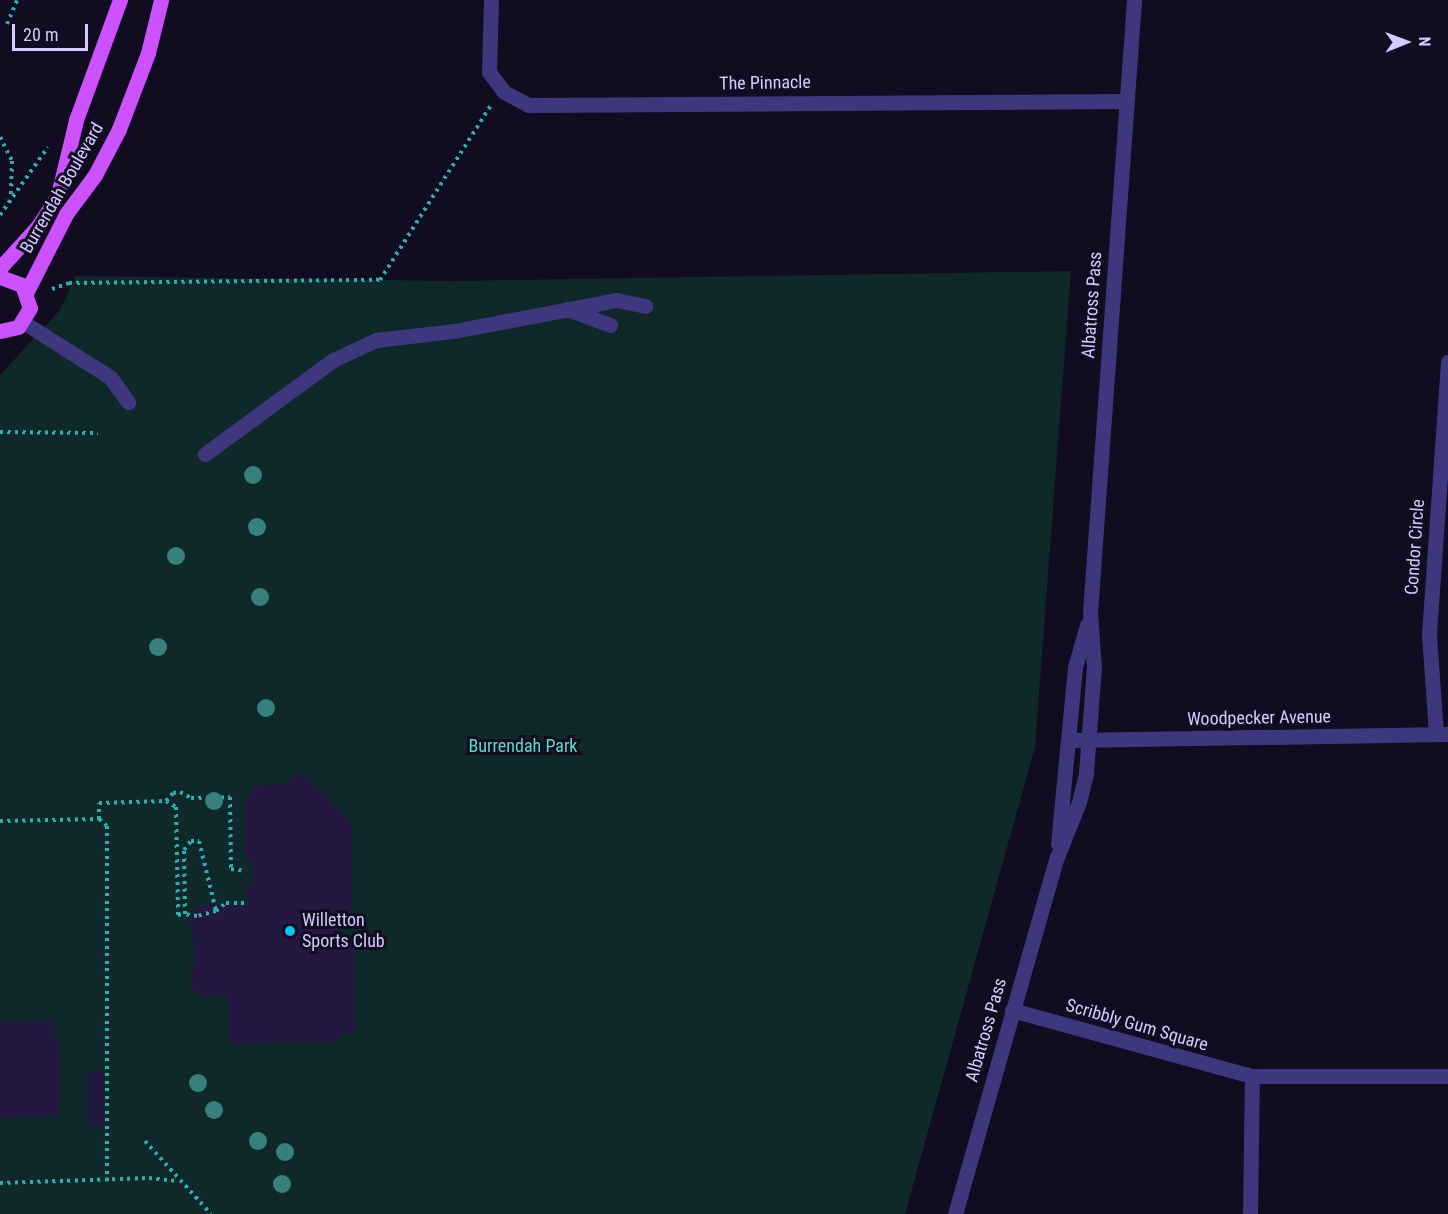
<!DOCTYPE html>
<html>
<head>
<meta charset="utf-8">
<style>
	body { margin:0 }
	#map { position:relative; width:1448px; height:1214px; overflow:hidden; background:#110c1f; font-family:"Roboto Condensed",sans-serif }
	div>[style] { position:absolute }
	.green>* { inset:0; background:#0f2829 }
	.building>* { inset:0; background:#231840 }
	.path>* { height:4px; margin-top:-2px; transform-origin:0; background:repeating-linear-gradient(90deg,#2daeb0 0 3px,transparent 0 7.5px) }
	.minor>* { height:15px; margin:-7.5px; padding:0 7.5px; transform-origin:7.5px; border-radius:7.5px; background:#3f377e }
	.major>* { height:15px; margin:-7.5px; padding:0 7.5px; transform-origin:7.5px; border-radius:7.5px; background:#cc51ff }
	.trees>* { width:18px; height:18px; margin:-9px; border-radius:50%; background:#37807b }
	.dots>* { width:16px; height:16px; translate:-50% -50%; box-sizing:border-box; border:3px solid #110c1f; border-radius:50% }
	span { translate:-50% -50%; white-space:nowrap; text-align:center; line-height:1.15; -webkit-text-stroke:6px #110c1f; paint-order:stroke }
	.street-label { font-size:18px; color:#d4caff }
	.park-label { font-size:18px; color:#56dfc7 }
	.poi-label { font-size:18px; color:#d4caff }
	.left { translate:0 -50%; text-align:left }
	.north { position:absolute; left:1376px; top:12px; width:60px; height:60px; -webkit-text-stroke:4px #110c1f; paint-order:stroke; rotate:89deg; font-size:16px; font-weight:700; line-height:24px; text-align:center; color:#d4caff }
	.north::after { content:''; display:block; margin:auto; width:21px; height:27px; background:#d4caff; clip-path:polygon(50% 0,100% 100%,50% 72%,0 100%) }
	.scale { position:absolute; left:12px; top:24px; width:76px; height:27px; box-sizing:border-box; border:3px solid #d4caff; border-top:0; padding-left:8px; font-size:18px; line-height:21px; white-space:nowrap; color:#d4caff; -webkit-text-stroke:4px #110c1f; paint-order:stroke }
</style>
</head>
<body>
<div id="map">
	<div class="green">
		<i style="clip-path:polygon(1071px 271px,1035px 747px,905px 1214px,0 1214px,0 375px,60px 310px,76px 276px,453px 281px)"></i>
	</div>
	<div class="building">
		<i style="clip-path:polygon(296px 776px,307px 776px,352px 823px,353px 922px,338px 922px,338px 941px,354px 941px,354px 1033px,339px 1034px,339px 1042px,228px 1043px,228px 995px,198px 995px,191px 988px,191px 968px,196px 962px,190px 918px,201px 905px,246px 905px,246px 885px,254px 885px,254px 860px,246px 860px,246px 795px,253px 795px,253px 786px,288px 783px)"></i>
		<i style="clip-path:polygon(54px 1021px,54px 1038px,58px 1038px,59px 1116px,0 1117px,0 1022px)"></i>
		<i style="clip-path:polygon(87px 1071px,104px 1071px,105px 1125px,87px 1125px)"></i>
	</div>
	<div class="path">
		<i style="left:7px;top:24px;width:26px;rotate:-67deg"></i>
		<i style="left:0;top:137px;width:27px;rotate:63deg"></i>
		<i style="left:12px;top:161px;width:34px;rotate:92deg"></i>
		<i style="left:0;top:215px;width:83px;rotate:-54.8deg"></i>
		<i style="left:52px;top:289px;width:18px;rotate:-19deg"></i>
		<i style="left:69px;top:283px;width:311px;rotate:-0.6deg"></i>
		<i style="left:380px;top:280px;width:207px;rotate:-57.6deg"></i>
		<i style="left:0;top:432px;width:98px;rotate:0.6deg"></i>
		<i style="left:166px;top:801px;width:11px;rotate:-49deg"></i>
		<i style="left:173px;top:793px;width:7px;rotate:-8deg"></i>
		<i style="left:180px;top:792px;width:13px;rotate:29deg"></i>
		<i style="left:191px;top:798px;width:39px;rotate:-1deg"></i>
		<i style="left:230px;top:797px;width:72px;rotate:89.2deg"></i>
		<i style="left:231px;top:869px;width:15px;rotate:8deg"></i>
		<i style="left:99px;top:819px;width:16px;rotate:-90deg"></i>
		<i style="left:99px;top:803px;width:67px;rotate:-1.7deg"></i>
		<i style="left:166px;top:801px;width:12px;rotate:31deg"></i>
		<i style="left:176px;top:807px;width:108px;rotate:88.9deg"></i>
		<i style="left:178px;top:915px;width:7px;rotate:-8deg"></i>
		<i style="left:185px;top:914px;width:64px;rotate:-90.9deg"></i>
		<i style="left:184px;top:850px;width:11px;rotate:-52deg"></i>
		<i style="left:191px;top:841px;width:8px"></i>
		<i style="left:199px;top:841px;width:72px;rotate:76.3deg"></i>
		<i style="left:216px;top:911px;width:20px;rotate:165deg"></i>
		<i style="left:197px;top:916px;width:12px;rotate:-171deg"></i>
		<i style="left:0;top:821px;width:99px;rotate:-1.2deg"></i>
		<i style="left:99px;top:819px;width:11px;rotate:41deg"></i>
		<i style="left:107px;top:826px;width:356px;rotate:90deg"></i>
		<i style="left:216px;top:911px;width:13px;rotate:-39deg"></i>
		<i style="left:226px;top:903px;width:18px"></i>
		<i style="left:145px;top:1141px;width:98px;rotate:47.9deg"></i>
		<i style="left:0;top:1183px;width:149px;rotate:-1.9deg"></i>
		<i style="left:149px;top:1178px;width:30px;rotate:6deg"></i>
	</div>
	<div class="minor">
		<i style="left:491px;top:0;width:72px;rotate:91.6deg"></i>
		<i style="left:489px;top:72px;width:25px;rotate:53deg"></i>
		<i style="left:504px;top:92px;width:27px;rotate:28deg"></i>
		<i style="left:528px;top:105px;width:598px;rotate:-0.38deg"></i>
		<i style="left:567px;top:309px;width:46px;rotate:20.4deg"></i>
		<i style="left:23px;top:322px;width:103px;rotate:32.3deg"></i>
		<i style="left:110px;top:377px;width:31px;rotate:54deg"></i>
		<i style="left:205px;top:454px;width:159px;rotate:-36.3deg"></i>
		<i style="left:333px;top:360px;width:47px;rotate:-24.9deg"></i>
		<i style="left:376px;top:340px;width:79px;rotate:-6.6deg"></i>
		<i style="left:454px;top:331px;width:166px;rotate:-10.8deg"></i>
		<i style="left:617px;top:300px;width:29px;rotate:12deg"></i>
		<i style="left:1436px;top:734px;width:100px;rotate:-94deg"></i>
		<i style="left:1429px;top:634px;width:273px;rotate:-86deg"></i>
		<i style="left:1071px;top:740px;width:377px;rotate:-0.9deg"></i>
		<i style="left:1058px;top:844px;width:178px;rotate:-84.5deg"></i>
		<i style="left:1075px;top:667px;width:44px;rotate:-74.1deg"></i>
		<i style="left:1012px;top:1010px;width:249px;rotate:15.4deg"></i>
		<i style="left:1252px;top:1076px;width:196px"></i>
		<i style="left:955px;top:1214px;width:371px;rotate:-74.1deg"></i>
		<i style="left:1057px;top:857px;width:59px;rotate:-68.2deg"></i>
		<i style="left:1079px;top:802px;width:30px;rotate:-76deg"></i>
		<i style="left:1086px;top:773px;width:106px;rotate:-85.7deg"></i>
		<i style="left:1094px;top:667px;width:54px;rotate:-94.2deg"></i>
		<i style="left:1090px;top:613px;width:615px;rotate:-85.89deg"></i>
		<i style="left:1250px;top:1214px;width:138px;rotate:-89.2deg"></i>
	</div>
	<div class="major">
		<i style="left:0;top:268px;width:57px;rotate:-47.9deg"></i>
		<i style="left:38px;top:226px;width:37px;rotate:-57deg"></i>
		<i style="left:58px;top:195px;width:77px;rotate:-76.5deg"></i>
		<i style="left:76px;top:120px;width:128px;rotate:-69.9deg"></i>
		<i style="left:0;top:277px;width:23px;rotate:20deg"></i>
		<i style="left:22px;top:285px;width:24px;rotate:71deg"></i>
		<i style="left:30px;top:308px;width:22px;rotate:122deg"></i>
		<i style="left:18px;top:327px;width:18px;rotate:167deg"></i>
		<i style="left:27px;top:291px;width:86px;rotate:-63.1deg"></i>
		<i style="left:66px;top:214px;width:49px;rotate:-53.4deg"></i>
		<i style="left:95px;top:175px;width:52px;rotate:-62.4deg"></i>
		<i style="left:119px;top:129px;width:81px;rotate:-69.1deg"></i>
		<i style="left:148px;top:53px;width:55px;rotate:-76.2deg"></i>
	</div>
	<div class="trees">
		<i style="left:253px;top:475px"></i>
		<i style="left:257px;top:527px"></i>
		<i style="left:176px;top:556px"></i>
		<i style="left:260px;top:597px"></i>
		<i style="left:158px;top:647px"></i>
		<i style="left:266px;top:708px"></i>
		<i style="left:214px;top:801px"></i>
		<i style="left:198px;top:1083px"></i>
		<i style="left:214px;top:1110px"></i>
		<i style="left:258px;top:1141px"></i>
		<i style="left:285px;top:1152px"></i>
		<i style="left:282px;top:1184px"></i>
	</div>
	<div class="dots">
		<i style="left:290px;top:931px;background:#00c9f5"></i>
	</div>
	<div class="street-label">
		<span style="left:765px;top:83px;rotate:-1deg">The Pinnacle</span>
		<span style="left:62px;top:188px;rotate:-60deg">Burrendah Boulevard</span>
		<span style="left:1092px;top:305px;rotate:-86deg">Albatross Pass</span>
		<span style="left:1415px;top:547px;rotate:-86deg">Condor Circle</span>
		<span style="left:1259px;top:718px;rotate:-1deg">Woodpecker Avenue</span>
		<span style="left:1137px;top:1025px;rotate:16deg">Scribbly Gum Square</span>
		<span style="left:986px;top:1030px;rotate:-74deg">Albatross Pass</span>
	</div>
	<div class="park-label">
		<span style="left:523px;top:746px">Burrendah Park</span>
	</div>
	<div class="poi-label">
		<span class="left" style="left:302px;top:931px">Willetton<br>Sports Club</span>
	</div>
	<div class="north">N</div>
	<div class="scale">20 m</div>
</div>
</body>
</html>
